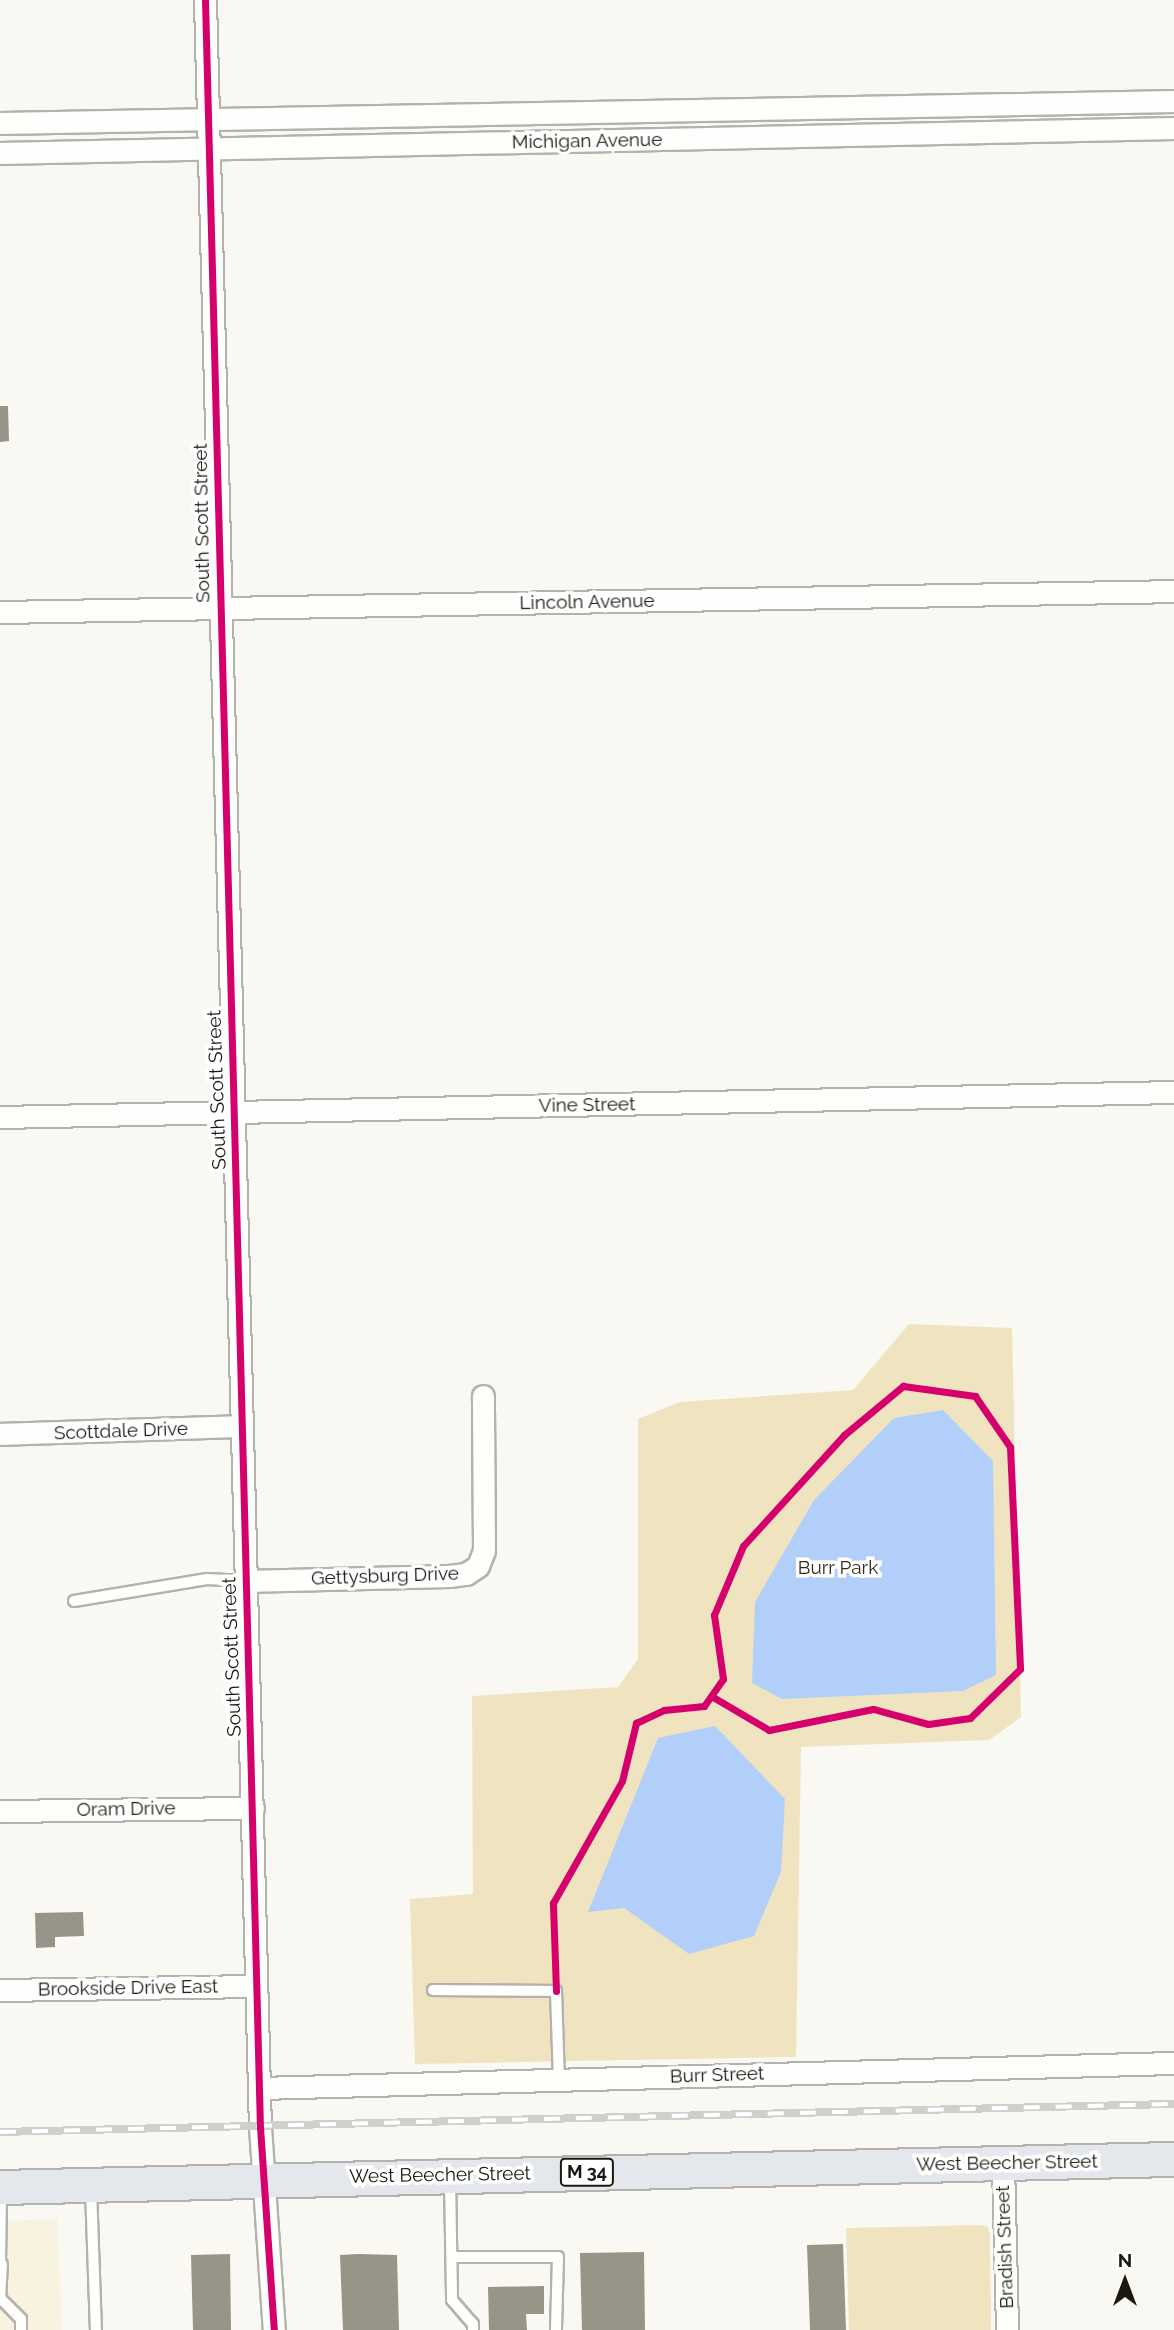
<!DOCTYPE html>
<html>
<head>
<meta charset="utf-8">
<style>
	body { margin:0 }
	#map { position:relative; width:1174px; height:2330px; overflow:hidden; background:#faf8f2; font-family:Raleway,sans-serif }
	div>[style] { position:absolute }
	.built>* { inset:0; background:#f8f2e0 }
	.green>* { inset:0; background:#f0e4c0 }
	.water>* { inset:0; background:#b2cffa }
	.building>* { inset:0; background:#989487 }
	.roads { filter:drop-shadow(2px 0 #b4b2ac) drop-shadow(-2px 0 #b4b2ac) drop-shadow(0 2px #b4b2ac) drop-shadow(0 -2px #b4b2ac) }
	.service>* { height:10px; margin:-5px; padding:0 5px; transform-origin:5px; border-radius:5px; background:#fefefd }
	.minor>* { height:21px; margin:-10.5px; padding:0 10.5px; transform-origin:10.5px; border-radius:10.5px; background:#fefefd }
	.primary>* { height:33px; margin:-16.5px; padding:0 16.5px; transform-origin:16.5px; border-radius:16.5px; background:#e4e8ed }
	.rail>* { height:8px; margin-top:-4px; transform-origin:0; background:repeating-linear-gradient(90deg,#fff 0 16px,#d0cfcd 0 32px); box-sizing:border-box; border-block:2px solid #d0cfcd }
	.cycleway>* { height:7px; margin:-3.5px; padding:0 3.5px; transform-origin:3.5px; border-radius:3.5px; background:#d6006c }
	span { translate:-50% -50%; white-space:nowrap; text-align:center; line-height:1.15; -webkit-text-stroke:7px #fff; paint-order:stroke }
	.shield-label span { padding:2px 5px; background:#fff; border:2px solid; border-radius:5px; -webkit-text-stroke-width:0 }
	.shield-label { font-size:18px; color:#1a1811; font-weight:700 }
	.street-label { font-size:19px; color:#1a1811 }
	.park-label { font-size:19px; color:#312b19 }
	.north { position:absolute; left:1090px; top:2246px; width:70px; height:70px; -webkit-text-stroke:5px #fff; paint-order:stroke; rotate:0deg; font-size:19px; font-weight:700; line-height:28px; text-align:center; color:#1a1811 }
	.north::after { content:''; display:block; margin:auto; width:24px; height:32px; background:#1a1811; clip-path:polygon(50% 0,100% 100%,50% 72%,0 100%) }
</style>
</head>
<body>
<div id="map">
	<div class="built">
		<i style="clip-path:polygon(57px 2219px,62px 2330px,0 2330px,0 2221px)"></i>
	</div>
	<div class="green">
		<i style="clip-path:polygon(909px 1324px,1012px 1328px,1021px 1717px,989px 1740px,801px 1747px,796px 2057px,415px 2064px,410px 1899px,473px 1894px,472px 1696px,618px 1687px,638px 1659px,638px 1419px,680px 1402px,853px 1390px)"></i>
		<i style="clip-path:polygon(981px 2225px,988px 2227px,990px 2236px,991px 2330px,849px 2330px,846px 2228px)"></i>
	</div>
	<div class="water">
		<i style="clip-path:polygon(943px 1410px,993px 1461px,996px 1675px,963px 1691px,782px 1699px,752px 1683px,755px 1602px,814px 1500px,894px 1418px)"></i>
		<i style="clip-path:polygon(715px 1726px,785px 1799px,781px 1872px,754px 1936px,689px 1954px,624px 1908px,588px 1912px,658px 1738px)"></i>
	</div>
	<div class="building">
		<i style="clip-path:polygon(0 406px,8px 406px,9px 441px,0 442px)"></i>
		<i style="clip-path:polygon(83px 1912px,84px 1936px,55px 1937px,55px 1947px,36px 1948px,35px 1913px)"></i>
		<i style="clip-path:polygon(843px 2244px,846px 2330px,810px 2330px,807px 2245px)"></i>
		<i style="clip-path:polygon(644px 2252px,645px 2330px,582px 2330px,580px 2253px)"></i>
		<i style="clip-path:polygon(230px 2254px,231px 2330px,193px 2330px,191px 2255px)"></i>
		<i style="clip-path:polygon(358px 2254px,397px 2255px,399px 2330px,343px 2330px,340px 2255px)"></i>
		<i style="clip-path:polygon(544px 2286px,544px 2314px,526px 2314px,527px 2330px,489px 2330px,488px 2287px)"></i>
	</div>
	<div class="roads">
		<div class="service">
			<i style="left:74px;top:1601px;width:135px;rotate:-9.4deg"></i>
			<i style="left:207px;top:1579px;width:38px;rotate:3deg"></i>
			<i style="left:433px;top:1990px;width:123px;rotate:0.5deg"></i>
			<i style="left:556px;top:1991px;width:90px;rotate:88.1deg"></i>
			<i style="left:450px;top:2180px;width:120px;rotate:89deg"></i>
			<i style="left:452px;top:2300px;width:32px;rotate:49deg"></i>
			<i style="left:473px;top:2324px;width:6px;rotate:90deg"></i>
			<i style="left:91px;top:2189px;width:141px;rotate:88deg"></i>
			<i style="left:452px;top:2257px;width:106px"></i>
			<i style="left:558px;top:2257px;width:73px;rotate:91.6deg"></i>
			<i style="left:0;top:2264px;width:72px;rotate:-89.2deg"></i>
			<i style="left:0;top:2300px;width:36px;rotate:-87deg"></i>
			<i style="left:2px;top:2300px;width:27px;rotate:45deg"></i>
			<i style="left:21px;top:2319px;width:11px;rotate:90deg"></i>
		</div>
		<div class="minor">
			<i style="left:205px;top:0;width:2128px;rotate:88.52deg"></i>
			<i style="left:260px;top:2127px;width:203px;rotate:86.1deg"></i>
			<i style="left:0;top:123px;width:1174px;rotate:-1.07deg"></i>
			<i style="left:0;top:153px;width:1174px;rotate:-1.22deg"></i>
			<i style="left:0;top:612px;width:1174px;rotate:-1.02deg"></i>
			<i style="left:0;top:1117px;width:1174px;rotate:-1.22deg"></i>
			<i style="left:0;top:1434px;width:242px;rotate:-1.9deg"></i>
			<i style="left:245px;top:1581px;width:204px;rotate:-1.4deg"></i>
			<i style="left:449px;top:1576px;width:17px;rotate:-7deg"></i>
			<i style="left:466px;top:1574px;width:14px;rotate:-34deg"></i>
			<i style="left:478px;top:1566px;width:17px;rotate:-69deg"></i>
			<i style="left:484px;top:1550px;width:154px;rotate:-90.4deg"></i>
			<i style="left:0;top:1811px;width:253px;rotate:-0.7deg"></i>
			<i style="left:0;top:1990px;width:256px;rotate:-0.9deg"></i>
			<i style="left:260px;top:2088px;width:914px;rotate:-1.57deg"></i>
			<i style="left:1003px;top:2164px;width:166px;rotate:88.6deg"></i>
		</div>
		<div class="primary">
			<i style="left:0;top:2187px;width:1174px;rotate:-1.37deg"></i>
		</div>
	</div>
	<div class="rail">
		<i style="left:0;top:2132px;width:1174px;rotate:-1.37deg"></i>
	</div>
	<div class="cycleway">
		<i style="left:205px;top:0;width:2128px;rotate:88.52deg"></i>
		<i style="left:260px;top:2127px;width:203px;rotate:86.1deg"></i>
		<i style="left:556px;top:1991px;width:88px;rotate:-92deg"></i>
		<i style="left:553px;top:1903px;width:140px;rotate:-60.5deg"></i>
		<i style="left:622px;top:1781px;width:60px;rotate:-76.4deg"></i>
		<i style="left:636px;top:1723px;width:31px;rotate:-25deg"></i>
		<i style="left:664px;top:1710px;width:40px;rotate:-5.7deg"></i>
		<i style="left:704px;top:1706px;width:33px;rotate:-55deg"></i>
		<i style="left:723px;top:1679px;width:65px;rotate:-98deg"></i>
		<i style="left:714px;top:1615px;width:75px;rotate:-67.2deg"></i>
		<i style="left:743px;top:1546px;width:150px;rotate:-47.7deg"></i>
		<i style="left:844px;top:1435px;width:77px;rotate:-39.7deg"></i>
		<i style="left:903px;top:1386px;width:73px;rotate:7.9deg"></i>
		<i style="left:975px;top:1396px;width:62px;rotate:55.5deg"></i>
		<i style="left:1010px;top:1447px;width:222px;rotate:87.4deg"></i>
		<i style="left:1020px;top:1669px;width:70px;rotate:135.6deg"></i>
		<i style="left:970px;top:1718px;width:42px;rotate:171.9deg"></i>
		<i style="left:928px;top:1724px;width:57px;rotate:-164.7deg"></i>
		<i style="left:873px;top:1709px;width:106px;rotate:168.6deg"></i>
		<i style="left:769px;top:1730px;width:67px;rotate:-149.6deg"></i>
	</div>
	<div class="shield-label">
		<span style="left:587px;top:2172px">M 34</span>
	</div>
	<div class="street-label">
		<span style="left:587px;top:141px;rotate:-1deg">Michigan Avenue</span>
		<span style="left:202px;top:523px;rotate:-91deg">South Scott Street</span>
		<span style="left:587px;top:602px;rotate:-1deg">Lincoln Avenue</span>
		<span style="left:217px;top:1090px;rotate:-92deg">South Scott Street</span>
		<span style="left:587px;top:1105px;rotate:-1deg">Vine Street</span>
		<span style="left:121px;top:1431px;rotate:-2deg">Scottdale Drive</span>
		<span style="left:385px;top:1576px;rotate:-2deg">Gettysburg Drive</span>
		<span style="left:232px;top:1657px;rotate:-92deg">South Scott Street</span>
		<span style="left:126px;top:1809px;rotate:-1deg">Oram Drive</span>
		<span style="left:128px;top:1988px;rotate:-1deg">Brookside Drive East</span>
		<span style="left:717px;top:2075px;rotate:-2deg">Burr Street</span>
		<span style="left:1007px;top:2163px;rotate:-1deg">West Beecher Street</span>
		<span style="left:440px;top:2175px;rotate:-1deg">West Beecher Street</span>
		<span style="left:1005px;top:2247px;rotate:-92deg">Bradish Street</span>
	</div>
	<div class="park-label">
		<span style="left:838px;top:1568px">Burr Park</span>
	</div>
	<div class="north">N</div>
</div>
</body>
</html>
